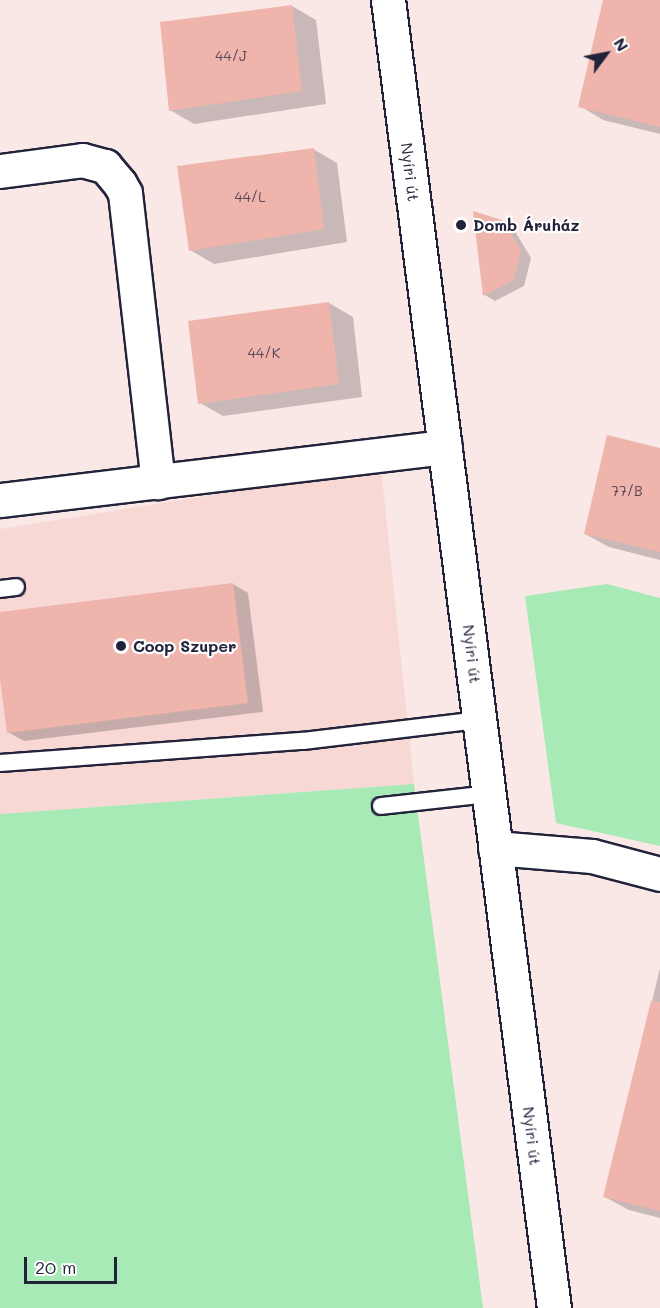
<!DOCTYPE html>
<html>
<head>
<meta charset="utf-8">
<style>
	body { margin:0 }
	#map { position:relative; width:660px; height:1308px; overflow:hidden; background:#fae8e6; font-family:Mali,sans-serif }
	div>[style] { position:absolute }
	.built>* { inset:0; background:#f7d8d5 }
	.green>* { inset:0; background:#a7eab5 }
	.shadow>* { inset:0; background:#0003 }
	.building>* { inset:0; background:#efb4ac }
	.roads { filter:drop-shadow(2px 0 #22223b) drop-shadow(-2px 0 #22223b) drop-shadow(0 2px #22223b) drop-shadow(0 -2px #22223b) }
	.lane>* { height:16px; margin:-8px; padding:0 8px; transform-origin:8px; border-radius:8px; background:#fff }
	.street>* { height:33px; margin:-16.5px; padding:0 16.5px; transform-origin:16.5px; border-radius:16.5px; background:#fff }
	.secondary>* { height:33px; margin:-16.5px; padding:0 16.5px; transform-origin:16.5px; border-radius:16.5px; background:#fff }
	.dots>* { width:16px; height:16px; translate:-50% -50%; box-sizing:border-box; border:3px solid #fff; border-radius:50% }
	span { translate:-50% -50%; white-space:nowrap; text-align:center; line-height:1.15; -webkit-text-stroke:4.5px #fff; paint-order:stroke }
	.number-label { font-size:14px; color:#554657 }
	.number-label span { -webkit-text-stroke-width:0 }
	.street-label { font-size:16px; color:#22223b }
	.poi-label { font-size:16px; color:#22223b; font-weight:700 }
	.left { translate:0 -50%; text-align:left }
	.north { position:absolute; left:576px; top:24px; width:60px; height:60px; -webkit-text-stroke:4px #fff; paint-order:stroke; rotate:58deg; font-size:16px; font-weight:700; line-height:24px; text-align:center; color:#22223b }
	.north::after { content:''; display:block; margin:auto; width:21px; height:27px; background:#22223b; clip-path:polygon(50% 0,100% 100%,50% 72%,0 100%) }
	.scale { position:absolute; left:24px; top:1257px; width:93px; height:27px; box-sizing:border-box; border:3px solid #22223b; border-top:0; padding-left:8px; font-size:18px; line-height:21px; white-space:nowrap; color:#22223b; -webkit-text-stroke:4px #fff; paint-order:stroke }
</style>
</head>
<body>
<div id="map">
	<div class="built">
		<i style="clip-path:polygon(381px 468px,414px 784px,0 814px,0 529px)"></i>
	</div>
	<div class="green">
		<i style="clip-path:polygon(607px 584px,660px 598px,660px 846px,556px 823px,525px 596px)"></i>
		<i style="clip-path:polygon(414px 784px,483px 1308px,0 1308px,0 814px)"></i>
	</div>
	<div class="shadow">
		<i style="clip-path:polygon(604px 0,660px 0,660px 134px,603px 120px,580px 106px)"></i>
		<i style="clip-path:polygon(292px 6px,316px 20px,326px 104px,194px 124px,170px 110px)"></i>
		<i style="clip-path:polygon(313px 149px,337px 163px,347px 242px,214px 264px,190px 250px)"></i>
		<i style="clip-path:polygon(475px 213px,513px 228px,531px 258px,524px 286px,495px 301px,485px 295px)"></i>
		<i style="clip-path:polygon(329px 303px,353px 317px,362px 397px,223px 416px,200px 403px,190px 323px)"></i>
		<i style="clip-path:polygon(660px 449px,660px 560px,609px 547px,585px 534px)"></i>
		<i style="clip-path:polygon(233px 584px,248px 593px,263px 712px,24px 741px,8px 732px,0 668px,0 613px)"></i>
		<i style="clip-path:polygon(660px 968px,660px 1218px,629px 1210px,605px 1197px)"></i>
	</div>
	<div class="building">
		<i style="clip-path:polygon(603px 0,660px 0,660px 127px,578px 107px)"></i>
		<i style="clip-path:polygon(292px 5px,302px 91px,169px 111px,160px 22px)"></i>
		<i style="clip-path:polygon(314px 148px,324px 229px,189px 251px,177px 166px)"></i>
		<i style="clip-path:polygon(473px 211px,502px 220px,521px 250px,514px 280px,483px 296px)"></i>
		<i style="clip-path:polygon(329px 302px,339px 384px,198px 404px,188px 321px)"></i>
		<i style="clip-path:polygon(607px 435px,660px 448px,660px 552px,584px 534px)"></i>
		<i style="clip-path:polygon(233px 583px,248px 703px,7px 733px,0 679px,0 612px)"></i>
		<i style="clip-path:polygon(651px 1001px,660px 1002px,660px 1211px,603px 1197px)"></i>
	</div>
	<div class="roads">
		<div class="lane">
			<i style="left:0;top:589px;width:16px;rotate:-7deg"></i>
			<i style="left:0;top:763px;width:304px;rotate:-4.2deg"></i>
			<i style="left:303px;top:741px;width:178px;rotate:-6.8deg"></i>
			<i style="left:381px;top:806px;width:109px;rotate:-6.3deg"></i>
		</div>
		<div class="street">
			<i style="left:0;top:171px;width:83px;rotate:-7.6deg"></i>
			<i style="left:82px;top:160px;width:24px;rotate:15deg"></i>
			<i style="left:105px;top:166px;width:23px;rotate:50deg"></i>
			<i style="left:120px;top:184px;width:10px;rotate:61deg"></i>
			<i style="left:125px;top:193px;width:291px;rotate:83.5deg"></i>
			<i style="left:0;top:500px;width:448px;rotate:-6.8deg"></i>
			<i style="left:495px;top:848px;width:97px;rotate:4.7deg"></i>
			<i style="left:592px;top:856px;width:70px;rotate:14.8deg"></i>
		</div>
		<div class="secondary">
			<i style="left:388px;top:0;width:1318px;rotate:82.77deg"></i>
		</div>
	</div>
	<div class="dots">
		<i style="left:461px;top:225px;background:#22223b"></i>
		<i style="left:121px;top:646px;background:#22223b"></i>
	</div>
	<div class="number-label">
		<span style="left:231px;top:56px">44/J</span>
		<span style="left:250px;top:197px">44/L</span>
		<span style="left:264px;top:353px">44/K</span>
		<span style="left:627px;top:491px">77/B</span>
	</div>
	<div class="street-label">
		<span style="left:410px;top:172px;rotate:83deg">Nyíri út</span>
		<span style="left:472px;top:654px;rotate:83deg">Nyíri út</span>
		<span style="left:532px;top:1136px;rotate:83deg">Nyíri út</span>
	</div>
	<div class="poi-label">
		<span class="left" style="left:473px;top:225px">Domb Áruház</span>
		<span class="left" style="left:133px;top:646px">Coop Szuper</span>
	</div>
	<div class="north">N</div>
	<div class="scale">20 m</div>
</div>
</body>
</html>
